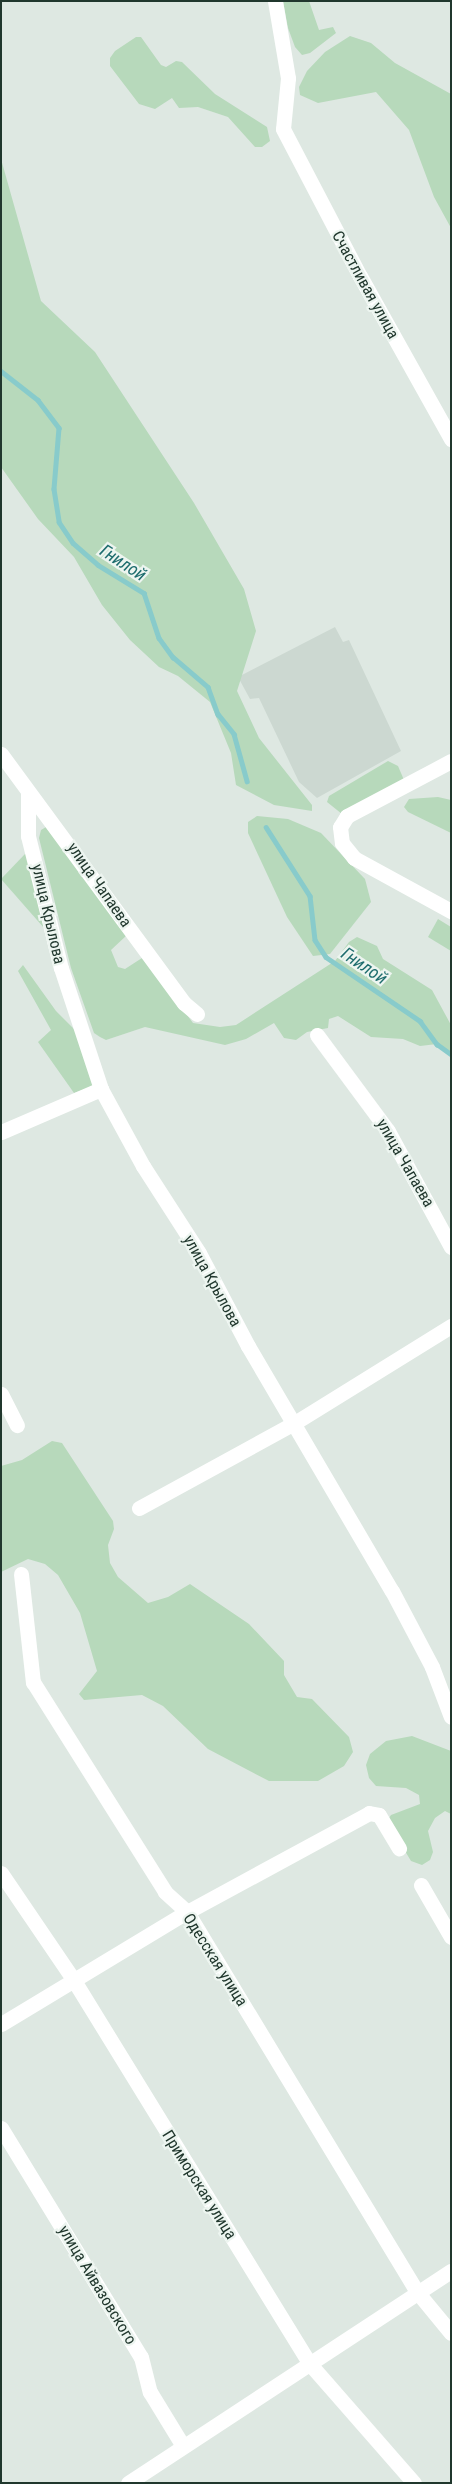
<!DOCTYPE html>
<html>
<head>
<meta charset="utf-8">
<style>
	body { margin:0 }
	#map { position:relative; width:452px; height:2484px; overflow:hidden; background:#dee8e2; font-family:"Roboto Condensed",sans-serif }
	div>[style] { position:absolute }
	.built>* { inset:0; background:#ccd8d1 }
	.green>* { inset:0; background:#b7d9bb }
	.stream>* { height:4.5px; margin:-2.25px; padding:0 2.25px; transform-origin:2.25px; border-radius:2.25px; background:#88cbcb }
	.minor>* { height:15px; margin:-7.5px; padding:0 7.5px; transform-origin:7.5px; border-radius:7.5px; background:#fff }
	span { translate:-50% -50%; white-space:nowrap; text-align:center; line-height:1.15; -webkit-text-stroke:4.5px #edf5f0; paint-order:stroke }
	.street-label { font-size:16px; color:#20372d }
	.water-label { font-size:18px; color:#1f6d6e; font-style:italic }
	.frame { position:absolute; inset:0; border:2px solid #20372d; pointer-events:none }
</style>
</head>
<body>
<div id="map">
	<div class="built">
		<i style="clip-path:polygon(335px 627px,343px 642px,349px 640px,401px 751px,317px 798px,299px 782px,259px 698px,250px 699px,238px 677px)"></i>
	</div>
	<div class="green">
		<i style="clip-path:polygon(283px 1px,309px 1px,319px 30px,333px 27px,336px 33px,310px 53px,302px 55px,295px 47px,288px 28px)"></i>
		<i style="clip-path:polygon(350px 36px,371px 43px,395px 63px,451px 94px,451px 228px,434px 197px,409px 130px,376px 92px,318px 103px,300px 95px,299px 87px,307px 71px,325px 52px)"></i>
		<i style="clip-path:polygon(136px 37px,141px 37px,161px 65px,166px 67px,176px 61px,182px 62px,215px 94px,267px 127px,270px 141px,262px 147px,255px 147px,228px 117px,198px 107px,179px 108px,172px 98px,155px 109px,139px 104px,110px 66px,110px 58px,115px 51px)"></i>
		<i style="clip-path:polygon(1px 159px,41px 301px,95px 352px,194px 503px,244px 589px,256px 631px,237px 691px,259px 738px,312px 805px,312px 811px,274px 805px,236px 785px,231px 753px,210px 702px,178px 676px,159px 667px,130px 640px,102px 605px,74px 557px,38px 519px,1px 467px)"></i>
		<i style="clip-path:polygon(388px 761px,398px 766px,404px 780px,342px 814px,327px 802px,329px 796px)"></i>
		<i style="clip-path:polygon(438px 797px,451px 800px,451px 833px,408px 812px,404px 807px,409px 799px)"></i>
		<i style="clip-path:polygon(257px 816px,288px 819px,321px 833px,365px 879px,371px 902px,330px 954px,313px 956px,287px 917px,248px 833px,248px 822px)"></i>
		<i style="clip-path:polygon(46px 827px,127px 935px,111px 950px,118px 967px,125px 969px,142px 958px,147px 961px,193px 1023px,220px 1027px,236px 1025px,335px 961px,349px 942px,357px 937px,377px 946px,383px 959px,432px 990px,451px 1025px,451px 1052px,437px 1044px,420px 1046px,403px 1039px,371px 1037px,338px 1016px,329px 1019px,328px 1028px,307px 1032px,296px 1040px,284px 1038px,274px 1023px,246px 1039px,225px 1045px,145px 1027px,106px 1040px,100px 1037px,94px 1033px,71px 968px,39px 838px,41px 830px)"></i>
		<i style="clip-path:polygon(25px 854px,30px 855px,44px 928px,1px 879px)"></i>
		<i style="clip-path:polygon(438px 919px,451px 927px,451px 951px,428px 937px)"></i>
		<i style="clip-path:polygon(23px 965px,56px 1011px,76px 1031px,94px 1086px,74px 1093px,38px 1042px,51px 1030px,18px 971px)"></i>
		<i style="clip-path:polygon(52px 1441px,62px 1443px,113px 1521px,114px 1529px,108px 1545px,110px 1563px,118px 1577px,148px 1603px,168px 1597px,190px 1584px,249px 1624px,284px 1661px,284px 1675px,297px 1697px,312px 1699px,349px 1737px,353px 1752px,344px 1766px,318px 1781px,269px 1781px,208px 1749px,163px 1706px,142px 1695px,84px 1700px,79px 1694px,97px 1671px,80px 1613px,58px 1575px,45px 1564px,28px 1559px,1px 1572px,1px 1466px,22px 1460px)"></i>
		<i style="clip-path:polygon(412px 1736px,451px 1751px,451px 1814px,445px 1811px,435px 1818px,428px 1831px,433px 1852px,430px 1860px,422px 1865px,411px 1861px,387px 1821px,391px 1815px,420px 1804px,419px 1795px,406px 1788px,376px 1786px,369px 1778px,366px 1765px,370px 1754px,386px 1741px)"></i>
	</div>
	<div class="stream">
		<i style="left:1px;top:371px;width:47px;rotate:38.1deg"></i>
		<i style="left:38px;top:400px;width:35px;rotate:53deg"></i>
		<i style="left:59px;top:428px;width:61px;rotate:94.7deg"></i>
		<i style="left:54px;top:489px;width:33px;rotate:81deg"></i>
		<i style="left:59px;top:522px;width:25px;rotate:56deg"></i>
		<i style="left:73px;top:543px;width:33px;rotate:41deg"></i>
		<i style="left:98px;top:565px;width:54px;rotate:31.3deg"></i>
		<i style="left:144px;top:593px;width:47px;rotate:71.6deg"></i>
		<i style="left:159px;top:638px;width:24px;rotate:54deg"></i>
		<i style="left:173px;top:657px;width:46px;rotate:40.6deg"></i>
		<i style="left:208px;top:687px;width:29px;rotate:70deg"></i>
		<i style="left:218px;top:714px;width:26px;rotate:51deg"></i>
		<i style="left:234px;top:734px;width:49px;rotate:74.5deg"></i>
		<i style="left:266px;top:827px;width:82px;rotate:57.5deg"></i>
		<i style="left:310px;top:896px;width:44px;rotate:83.5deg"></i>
		<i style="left:315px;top:940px;width:20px;rotate:57deg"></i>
		<i style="left:326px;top:957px;width:114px;rotate:34.2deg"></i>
		<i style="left:420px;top:1021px;width:29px;rotate:54deg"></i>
		<i style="left:437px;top:1044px;width:17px;rotate:36deg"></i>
	</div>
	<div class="minor">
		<i style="left:275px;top:1px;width:78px;rotate:80.4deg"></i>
		<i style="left:288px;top:78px;width:51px;rotate:95.6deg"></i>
		<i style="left:283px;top:129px;width:166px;rotate:62.4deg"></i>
		<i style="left:360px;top:276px;width:187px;rotate:60.8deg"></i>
		<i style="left:1px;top:754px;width:309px;rotate:53.7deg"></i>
		<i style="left:184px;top:1003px;width:17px;rotate:40deg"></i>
		<i style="left:451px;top:761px;width:118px;rotate:152.1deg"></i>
		<i style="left:347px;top:816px;width:13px;rotate:122deg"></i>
		<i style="left:340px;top:827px;width:16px;rotate:83deg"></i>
		<i style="left:342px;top:843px;width:19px;rotate:51deg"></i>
		<i style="left:354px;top:858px;width:111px;rotate:28.7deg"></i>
		<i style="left:28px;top:793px;width:43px;rotate:90deg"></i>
		<i style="left:28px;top:836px;width:136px;rotate:76deg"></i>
		<i style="left:61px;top:968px;width:127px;rotate:71.7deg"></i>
		<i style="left:101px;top:1089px;width:88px;rotate:61.4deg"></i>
		<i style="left:143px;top:1166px;width:103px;rotate:57.2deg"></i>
		<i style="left:199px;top:1253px;width:105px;rotate:62.2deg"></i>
		<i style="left:248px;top:1346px;width:284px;rotate:59.6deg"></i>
		<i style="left:392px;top:1591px;width:86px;rotate:62.2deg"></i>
		<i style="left:432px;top:1667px;width:53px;rotate:69.2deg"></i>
		<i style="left:317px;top:1035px;width:119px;rotate:53.5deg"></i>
		<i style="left:388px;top:1131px;width:132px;rotate:61.5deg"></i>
		<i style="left:1px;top:1132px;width:109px;rotate:-23.3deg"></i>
		<i style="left:1px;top:1394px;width:35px;rotate:63deg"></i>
		<i style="left:139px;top:1508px;width:179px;rotate:-28.7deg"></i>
		<i style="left:296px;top:1422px;width:182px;rotate:-31.8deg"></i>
		<i style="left:21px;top:1574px;width:109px;rotate:83.7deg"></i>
		<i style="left:33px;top:1682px;width:248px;rotate:57.8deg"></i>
		<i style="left:165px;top:1892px;width:30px;rotate:42deg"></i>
		<i style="left:187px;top:1912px;width:446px;rotate:58.8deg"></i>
		<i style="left:418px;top:2293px;width:52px;rotate:50.5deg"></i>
		<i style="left:1px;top:1873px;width:128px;rotate:55.8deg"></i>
		<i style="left:73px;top:1979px;width:451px;rotate:58.4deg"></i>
		<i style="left:309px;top:2363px;width:159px;rotate:48.8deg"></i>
		<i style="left:421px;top:1885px;width:60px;rotate:60deg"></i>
		<i style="left:1px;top:2024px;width:217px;rotate:-31.1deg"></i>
		<i style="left:187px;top:1912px;width:207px;rotate:-28.5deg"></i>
		<i style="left:369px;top:1813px;width:10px;rotate:11deg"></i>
		<i style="left:379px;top:1815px;width:39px;rotate:59deg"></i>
		<i style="left:1px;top:2128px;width:268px;rotate:58.6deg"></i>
		<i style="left:141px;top:2357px;width:36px;rotate:76deg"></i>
		<i style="left:150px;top:2392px;width:63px;rotate:58.6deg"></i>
		<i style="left:128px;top:2483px;width:386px;rotate:-33.3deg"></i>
	</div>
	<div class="street-label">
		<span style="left:365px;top:285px;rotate:61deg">Счастливая улица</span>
		<span style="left:99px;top:885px;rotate:55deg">улица Чапаева</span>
		<span style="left:48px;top:914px;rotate:77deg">улица Крылова</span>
		<span style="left:405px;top:1163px;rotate:60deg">улица Чапаева</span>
		<span style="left:212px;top:1281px;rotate:61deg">улица Крылова</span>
		<span style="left:215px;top:1960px;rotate:58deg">Одесская улица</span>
		<span style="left:199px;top:2185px;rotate:58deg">Приморская улица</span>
		<span style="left:97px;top:2285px;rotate:59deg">улица Айвазовского</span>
	</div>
	<div class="water-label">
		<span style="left:123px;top:563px;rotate:33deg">Гнилой</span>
		<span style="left:364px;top:966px;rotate:34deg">Гнилой</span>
	</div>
	<div class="frame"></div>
</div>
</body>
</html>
